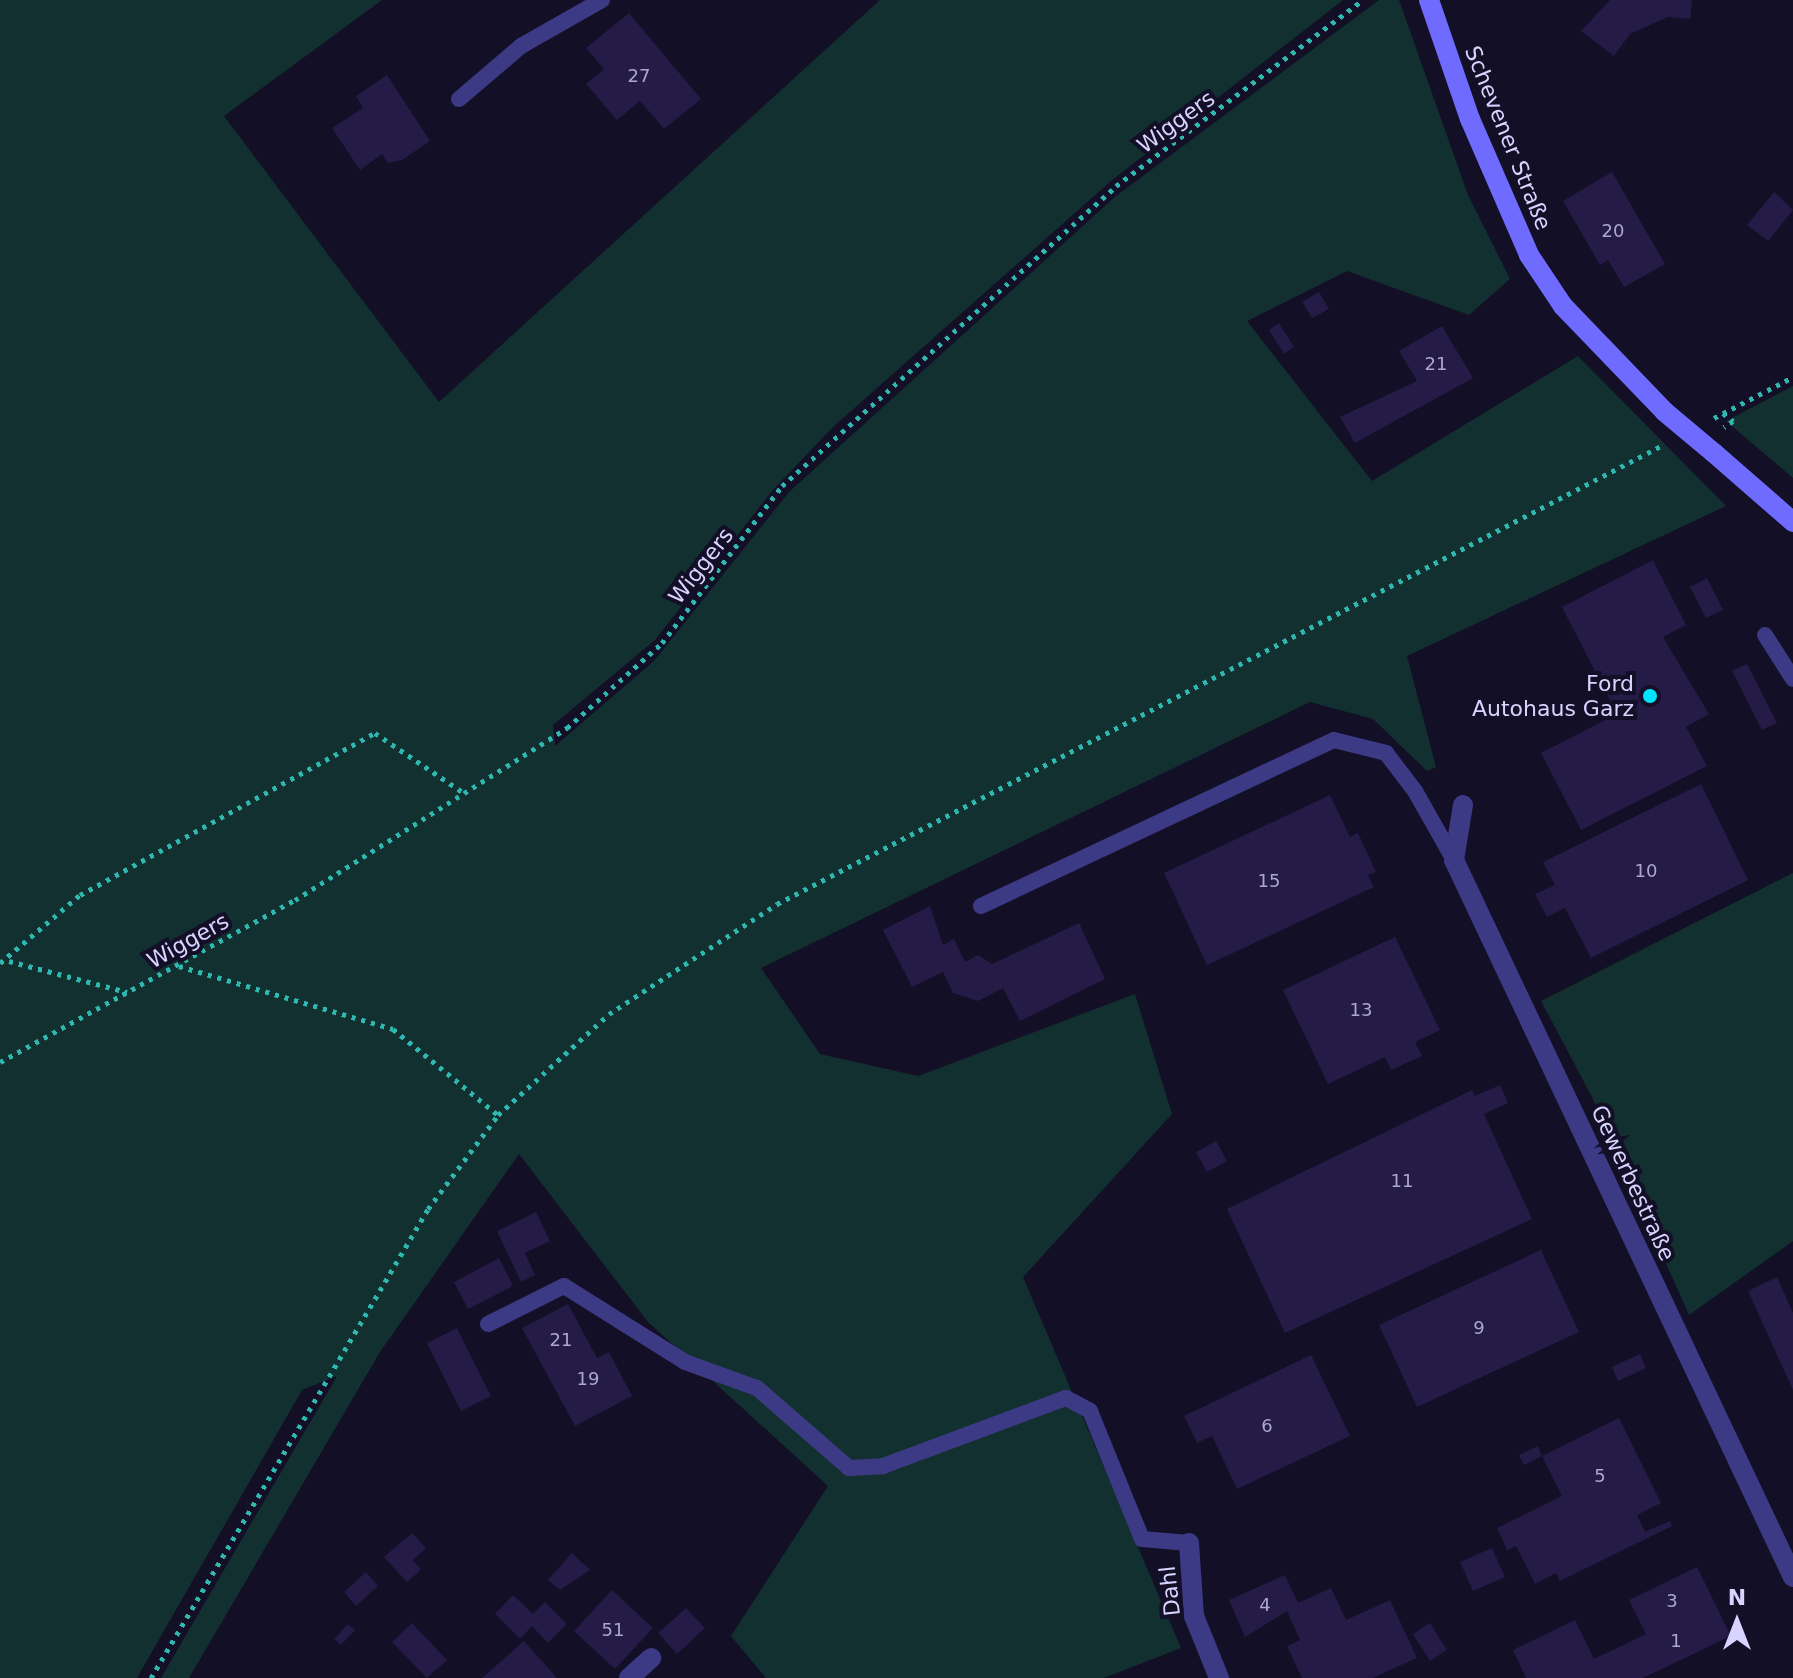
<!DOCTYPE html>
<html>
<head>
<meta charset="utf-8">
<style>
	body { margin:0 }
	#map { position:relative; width:1793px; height:1678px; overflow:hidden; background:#130f26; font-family:"DejaVu Sans",sans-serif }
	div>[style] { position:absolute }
	.green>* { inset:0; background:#12302f }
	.building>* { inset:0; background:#241b47 }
	.path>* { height:5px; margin-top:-2.5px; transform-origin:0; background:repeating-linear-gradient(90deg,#2fb8b0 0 4px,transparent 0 10px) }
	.lane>* { height:16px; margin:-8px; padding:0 8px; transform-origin:8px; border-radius:8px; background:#3d3a85 }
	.street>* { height:20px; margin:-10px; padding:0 10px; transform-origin:10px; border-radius:10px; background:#3d3a85 }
	.secondary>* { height:20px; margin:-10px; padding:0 10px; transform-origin:10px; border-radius:10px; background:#6f6bff }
	.secondary-bridge>* { height:20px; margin:-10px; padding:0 10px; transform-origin:10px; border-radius:10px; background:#6f6bff }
	.dots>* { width:22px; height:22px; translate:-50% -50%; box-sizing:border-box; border:4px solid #130f26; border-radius:50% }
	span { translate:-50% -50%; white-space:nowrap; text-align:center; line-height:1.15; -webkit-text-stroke:8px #130f26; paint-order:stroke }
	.number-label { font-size:18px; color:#aca6d1 }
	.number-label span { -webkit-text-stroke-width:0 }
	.street-label { font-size:22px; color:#d9d4ff }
	.poi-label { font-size:22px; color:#d9d4ff }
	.right { translate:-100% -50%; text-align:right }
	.north { position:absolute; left:1697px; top:1582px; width:80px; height:80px; -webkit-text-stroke:6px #130f26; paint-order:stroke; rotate:0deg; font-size:22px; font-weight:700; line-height:32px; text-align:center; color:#d9d4ff }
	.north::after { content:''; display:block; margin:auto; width:28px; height:36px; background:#d9d4ff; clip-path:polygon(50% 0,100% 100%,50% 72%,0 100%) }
</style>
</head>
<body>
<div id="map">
	<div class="green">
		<i style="clip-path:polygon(0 0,382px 0,224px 116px,439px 402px,880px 0,1343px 0,1111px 181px,833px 427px,773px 490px,655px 640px,553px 725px,555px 746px,654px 661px,789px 492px,1116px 196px,1379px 0,1399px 0,1468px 195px,1510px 279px,1469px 315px,1347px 271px,1247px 321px,1372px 481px,1578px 356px,1726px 506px,1407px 656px,1436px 767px,1427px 771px,1373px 719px,1310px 702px,761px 968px,820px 1054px,918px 1076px,1135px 994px,1172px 1114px,1023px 1277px,1181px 1648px,1104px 1678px,766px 1678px,731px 1636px,828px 1486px,648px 1322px,519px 1154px,380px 1352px,189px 1678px,161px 1678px,337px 1376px,302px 1390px,137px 1678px,0 1678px)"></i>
		<i style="clip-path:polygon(1793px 386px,1793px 478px,1726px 421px)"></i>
		<i style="clip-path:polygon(1793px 873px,1793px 1241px,1689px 1315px,1593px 1099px,1541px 1001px)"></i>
	</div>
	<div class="building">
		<i style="clip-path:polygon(1610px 0,1692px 0,1690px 19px,1668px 17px,1630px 34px,1614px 56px,1581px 31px)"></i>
		<i style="clip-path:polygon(629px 13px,701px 99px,664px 129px,640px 101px,617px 120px,586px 84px,604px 69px,586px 48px)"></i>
		<i style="clip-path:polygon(387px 75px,430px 141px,402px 160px,388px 163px,382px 154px,360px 170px,332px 128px,363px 108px,356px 96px)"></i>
		<i style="clip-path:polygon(1612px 172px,1665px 264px,1624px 287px,1608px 260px,1600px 265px,1563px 201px)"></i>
		<i style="clip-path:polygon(1774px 192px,1793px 210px,1768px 241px,1747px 225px)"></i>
		<i style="clip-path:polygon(1319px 292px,1329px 309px,1312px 318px,1302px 302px)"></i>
		<i style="clip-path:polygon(1279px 323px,1294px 347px,1284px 354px,1269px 330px)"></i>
		<i style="clip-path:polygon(1442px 326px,1473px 378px,1355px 443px,1340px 417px,1417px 381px,1399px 351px)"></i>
		<i style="clip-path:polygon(1653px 560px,1686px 625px,1663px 637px,1709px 714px,1686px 727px,1707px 766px,1581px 830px,1541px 753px,1617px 714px,1562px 607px)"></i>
		<i style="clip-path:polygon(1707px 578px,1723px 610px,1706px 618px,1690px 587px)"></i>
		<i style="clip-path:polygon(1747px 664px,1777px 723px,1762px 730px,1732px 671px)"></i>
		<i style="clip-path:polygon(1701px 784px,1748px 880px,1591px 958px,1565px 908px,1547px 917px,1535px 894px,1555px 885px,1543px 862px)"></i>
		<i style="clip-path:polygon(1330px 795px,1350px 837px,1358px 833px,1376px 872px,1368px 875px,1374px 887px,1207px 965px,1164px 873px)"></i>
		<i style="clip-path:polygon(930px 906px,943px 945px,954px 939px,965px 962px,978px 955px,992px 964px,1079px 923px,1105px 979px,1020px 1021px,1003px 988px,978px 1001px,953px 993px,943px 972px,912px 987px,883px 930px)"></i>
		<i style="clip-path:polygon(1395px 937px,1440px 1030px,1415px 1042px,1422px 1056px,1391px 1070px,1385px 1057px,1328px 1084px,1283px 990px)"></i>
		<i style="clip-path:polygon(1500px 1085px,1508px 1103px,1484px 1114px,1532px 1219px,1285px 1333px,1227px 1209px,1472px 1090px,1475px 1096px)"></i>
		<i style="clip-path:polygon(1216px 1141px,1227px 1161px,1207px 1172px,1196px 1152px)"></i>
		<i style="clip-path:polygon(536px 1212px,550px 1241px,525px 1253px,535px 1275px,521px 1282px,497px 1231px)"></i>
		<i style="clip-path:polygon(1541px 1250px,1579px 1332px,1417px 1407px,1379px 1325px)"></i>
		<i style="clip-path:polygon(499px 1258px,513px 1286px,468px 1309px,454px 1282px)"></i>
		<i style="clip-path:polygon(1777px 1277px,1793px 1313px,1793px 1390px,1748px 1291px)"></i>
		<i style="clip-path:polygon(568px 1304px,597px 1358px,609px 1352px,632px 1396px,575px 1426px,522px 1328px)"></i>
		<i style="clip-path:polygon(457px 1328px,491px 1396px,461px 1411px,427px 1343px)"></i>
		<i style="clip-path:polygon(1640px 1354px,1646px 1368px,1618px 1381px,1612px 1367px)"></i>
		<i style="clip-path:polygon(1311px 1355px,1350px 1436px,1237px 1489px,1212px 1436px,1197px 1443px,1184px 1416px)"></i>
		<i style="clip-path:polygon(1619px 1418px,1661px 1503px,1637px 1515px,1645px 1532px,1670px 1521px,1672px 1526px,1560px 1581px,1556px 1573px,1535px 1584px,1516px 1546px,1507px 1550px,1497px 1528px,1562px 1496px,1542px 1456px)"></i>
		<i style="clip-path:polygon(1538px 1446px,1542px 1456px,1524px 1465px,1519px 1455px)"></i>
		<i style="clip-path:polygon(412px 1533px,426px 1548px,413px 1560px,421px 1570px,407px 1582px,384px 1557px)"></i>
		<i style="clip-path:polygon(1492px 1548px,1505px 1577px,1473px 1591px,1460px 1562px)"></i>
		<i style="clip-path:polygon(572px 1553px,590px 1570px,560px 1590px,548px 1580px)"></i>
		<i style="clip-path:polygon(1697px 1567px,1731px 1636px,1643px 1678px,1526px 1678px,1513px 1650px,1575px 1620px,1594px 1659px,1646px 1634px,1629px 1600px)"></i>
		<i style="clip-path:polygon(366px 1572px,378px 1586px,356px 1606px,344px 1592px)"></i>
		<i style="clip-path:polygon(1285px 1575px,1298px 1603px,1331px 1588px,1346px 1620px,1390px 1600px,1417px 1658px,1372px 1678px,1302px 1678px,1287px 1646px,1300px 1640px,1287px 1611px,1245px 1637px,1229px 1600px)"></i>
		<i style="clip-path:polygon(612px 1590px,653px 1628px,615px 1669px,574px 1631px)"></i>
		<i style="clip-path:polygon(513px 1595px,533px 1614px,545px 1602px,567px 1624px,548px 1643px,532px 1626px,520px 1639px,495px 1614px)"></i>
		<i style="clip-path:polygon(686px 1608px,705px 1628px,677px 1654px,658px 1633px)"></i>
		<i style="clip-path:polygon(412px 1623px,447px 1660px,427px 1678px,392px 1642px)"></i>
		<i style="clip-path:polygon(1430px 1623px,1447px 1650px,1430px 1661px,1413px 1634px)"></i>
		<i style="clip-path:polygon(348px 1624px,355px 1630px,341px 1645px,334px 1639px)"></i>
		<i style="clip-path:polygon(524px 1641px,557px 1678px,482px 1678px)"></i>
	</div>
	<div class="path">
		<i style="left:1723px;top:413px;width:13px;rotate:39deg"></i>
		<i style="left:1733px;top:421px;width:11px;rotate:146deg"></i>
		<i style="left:1714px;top:418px;width:89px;rotate:-27.4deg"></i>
		<i style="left:9px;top:961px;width:122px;rotate:14.7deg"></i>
		<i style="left:0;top:963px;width:105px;rotate:-40.4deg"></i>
		<i style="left:80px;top:895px;width:337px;rotate:-28.8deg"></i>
		<i style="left:375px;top:733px;width:107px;rotate:34deg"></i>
		<i style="left:179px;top:966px;width:223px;rotate:16.4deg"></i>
		<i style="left:393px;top:1029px;width:136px;rotate:39.3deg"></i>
		<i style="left:0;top:1062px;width:337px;rotate:-28.8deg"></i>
		<i style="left:295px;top:900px;width:322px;rotate:-32.3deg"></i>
		<i style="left:567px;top:728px;width:127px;rotate:-41.8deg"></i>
		<i style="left:662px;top:643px;width:198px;rotate:-52.6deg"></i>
		<i style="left:782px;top:486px;width:449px;rotate:-41.9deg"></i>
		<i style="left:1116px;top:186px;width:309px;rotate:-37deg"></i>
		<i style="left:151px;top:1678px;width:545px;rotate:-59.43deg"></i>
		<i style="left:428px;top:1209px;width:117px;rotate:-53.3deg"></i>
		<i style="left:498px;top:1115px;width:150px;rotate:-42.3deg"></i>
		<i style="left:609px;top:1014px;width:201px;rotate:-33.2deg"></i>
		<i style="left:777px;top:904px;width:998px;rotate:-27.39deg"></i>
	</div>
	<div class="lane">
		<i style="left:459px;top:99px;width:82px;rotate:-40.5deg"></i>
		<i style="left:521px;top:46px;width:93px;rotate:-29.6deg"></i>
		<i style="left:1765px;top:635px;width:52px;rotate:57.5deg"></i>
		<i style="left:981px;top:906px;width:390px;rotate:-25.2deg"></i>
		<i style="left:1334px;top:740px;width:54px;rotate:14deg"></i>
		<i style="left:1386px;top:753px;width:48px;rotate:52.7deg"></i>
		<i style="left:1415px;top:791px;width:79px;rotate:60.5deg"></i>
		<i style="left:488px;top:1324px;width:85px;rotate:-26.6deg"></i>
		<i style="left:564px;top:1286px;width:143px;rotate:32.1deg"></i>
		<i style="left:685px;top:1362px;width:77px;rotate:19.9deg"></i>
		<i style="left:757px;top:1388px;width:122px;rotate:41deg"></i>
		<i style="left:849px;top:1468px;width:34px;rotate:-3deg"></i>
		<i style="left:883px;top:1466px;width:195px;rotate:-20.4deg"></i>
		<i style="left:1066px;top:1398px;width:27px;rotate:28deg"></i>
		<i style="left:1090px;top:1411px;width:138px;rotate:67.9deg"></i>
		<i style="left:1142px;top:1539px;width:47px;rotate:4.9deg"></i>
	</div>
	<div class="street">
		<i style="left:1463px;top:805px;width:56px;rotate:99.3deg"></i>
		<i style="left:1454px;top:860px;width:793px;rotate:64.7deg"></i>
		<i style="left:1189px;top:1543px;width:73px;rotate:86.1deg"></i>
		<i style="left:1194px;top:1616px;width:67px;rotate:68deg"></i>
		<i style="left:629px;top:1678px;width:30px;rotate:-42deg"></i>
	</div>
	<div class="secondary">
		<i style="left:1429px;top:0;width:126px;rotate:71deg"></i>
		<i style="left:1470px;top:119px;width:148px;rotate:66.5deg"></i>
		<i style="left:1529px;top:255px;width:61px;rotate:56.3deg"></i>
		<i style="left:1563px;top:306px;width:147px;rotate:46.1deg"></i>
		<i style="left:1714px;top:453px;width:105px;rotate:41.1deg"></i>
	</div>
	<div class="secondary-bridge">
		<i style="left:1665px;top:412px;width:64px;rotate:39.9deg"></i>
	</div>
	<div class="dots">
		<i style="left:1650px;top:696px;background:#00e5ff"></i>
	</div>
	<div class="number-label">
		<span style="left:639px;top:76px">27</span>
		<span style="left:1613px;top:231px">20</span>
		<span style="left:1436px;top:364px">21</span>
		<span style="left:1646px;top:871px">10</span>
		<span style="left:1269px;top:881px">15</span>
		<span style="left:1361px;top:1010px">13</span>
		<span style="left:1402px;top:1181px">11</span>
		<span style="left:1479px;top:1328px">9</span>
		<span style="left:561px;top:1340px">21</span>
		<span style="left:588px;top:1379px">19</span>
		<span style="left:1267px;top:1426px">6</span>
		<span style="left:1600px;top:1476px">5</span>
		<span style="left:1672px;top:1601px">3</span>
		<span style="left:1265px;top:1605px">4</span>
		<span style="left:613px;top:1630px">51</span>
		<span style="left:1676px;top:1641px">1</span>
	</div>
	<div class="street-label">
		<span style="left:1176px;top:122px;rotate:-36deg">Wiggers</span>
		<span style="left:1508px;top:138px;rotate:68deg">Schevener Straße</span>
		<span style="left:701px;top:566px;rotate:-52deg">Wiggers</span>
		<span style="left:188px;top:941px;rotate:-29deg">Wiggers</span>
		<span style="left:1633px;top:1183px;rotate:65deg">Gewerbestraße</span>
		<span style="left:1170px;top:1591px;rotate:-96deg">Dahl</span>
	</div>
	<div class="poi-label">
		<span class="right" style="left:1634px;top:696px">Ford<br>Autohaus Garz</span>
	</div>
	<div class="north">N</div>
</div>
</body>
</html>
